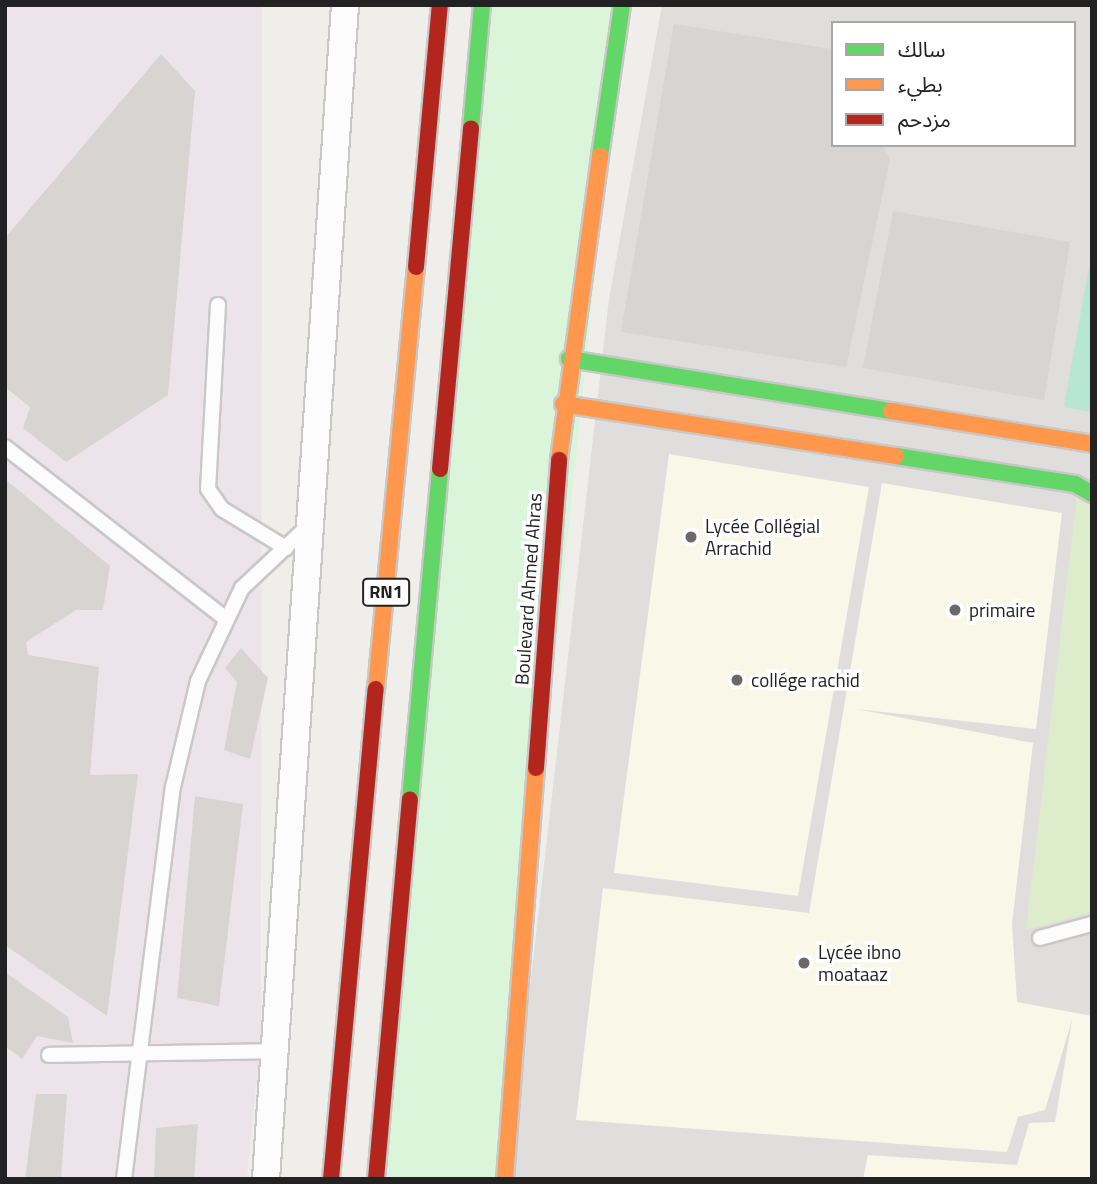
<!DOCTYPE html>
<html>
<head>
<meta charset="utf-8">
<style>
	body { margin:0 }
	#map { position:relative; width:1097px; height:1184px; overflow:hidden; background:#f0eeeb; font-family:"Titillium Web","Noto Sans Arabic",sans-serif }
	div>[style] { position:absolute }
	.residential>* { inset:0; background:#dfdedc }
	.industrial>* { inset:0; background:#ede4e9 }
	.education>* { inset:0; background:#f8f7e8 }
	.grass>* { inset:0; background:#ddeccb }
	.park>* { inset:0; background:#daf5da }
	.pitch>* { inset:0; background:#b7e6d2 }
	.building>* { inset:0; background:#d7d4d2 }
	.roads { filter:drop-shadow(2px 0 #c9c8c7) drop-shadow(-2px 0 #c9c8c7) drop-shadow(0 2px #c9c8c7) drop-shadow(0 -2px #c9c8c7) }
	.lane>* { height:14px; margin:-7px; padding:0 7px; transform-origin:7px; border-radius:7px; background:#fdfcfc }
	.street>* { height:26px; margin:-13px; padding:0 13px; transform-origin:13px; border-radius:13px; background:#fdfcfc }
	.fast>* { height:16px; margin:-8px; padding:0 8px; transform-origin:8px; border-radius:8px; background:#63d668 }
	.slow>* { height:16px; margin:-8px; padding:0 8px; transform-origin:8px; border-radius:8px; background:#ff974d }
	.jam>* { height:16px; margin:-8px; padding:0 8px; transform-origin:8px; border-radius:8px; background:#b3261e }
	.dots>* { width:19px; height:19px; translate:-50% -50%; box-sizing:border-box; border:4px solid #fff; border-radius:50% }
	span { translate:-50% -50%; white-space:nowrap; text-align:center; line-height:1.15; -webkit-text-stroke:7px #fff; paint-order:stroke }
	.shield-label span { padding:2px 5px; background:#fff; border:2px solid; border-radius:5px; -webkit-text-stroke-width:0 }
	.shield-label { font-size:18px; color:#222; font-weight:700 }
	.poi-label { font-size:19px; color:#222 }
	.left { translate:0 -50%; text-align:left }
	.street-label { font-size:19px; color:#222 }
	.frame { position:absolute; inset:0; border:7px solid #222; pointer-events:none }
	.legend { position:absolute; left:831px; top:21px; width:245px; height:126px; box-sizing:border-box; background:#fff; border:2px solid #a7a7a7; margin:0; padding:9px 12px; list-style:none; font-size:21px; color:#222 }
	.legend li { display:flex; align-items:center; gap:14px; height:35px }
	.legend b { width:35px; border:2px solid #a7a7a7 }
</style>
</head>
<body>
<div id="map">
	<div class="residential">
		<i style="clip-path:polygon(evenodd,662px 5px,1092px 5px,1092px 1179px,508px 1179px,609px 299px,662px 5px,833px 23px,1074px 23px,1074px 145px,833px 145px,833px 23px)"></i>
	</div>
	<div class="industrial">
		<i style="clip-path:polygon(5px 5px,262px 5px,261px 1036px,247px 1179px,5px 1179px)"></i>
	</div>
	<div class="education">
		<i style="clip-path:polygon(669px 454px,869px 487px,798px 896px,614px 873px)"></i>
		<i style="clip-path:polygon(882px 483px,1062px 513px,1036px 729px,856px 709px,1033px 743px,1012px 924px,1017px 1002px,1092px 1016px,1092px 1179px,863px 1179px,868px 1155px,1017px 1165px,1029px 1123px,1055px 1122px,1072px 1020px,1045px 1110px,1018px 1117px,1007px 1152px,576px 1120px,603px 888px,809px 913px)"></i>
	</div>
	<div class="grass">
		<i style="clip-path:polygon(1078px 486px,1092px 500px,1092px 912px,1026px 930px)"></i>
	</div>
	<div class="park">
		<i style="clip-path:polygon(488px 5px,623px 5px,501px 1179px,376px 1179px)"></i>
	</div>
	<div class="pitch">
		<i style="clip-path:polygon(1092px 249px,1092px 412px,1064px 407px)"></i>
	</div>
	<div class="building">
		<i style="clip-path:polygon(674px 24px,832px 49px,833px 145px,882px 145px,890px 159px,846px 367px,621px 332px)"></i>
		<i style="clip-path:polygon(161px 54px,195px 91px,168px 395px,66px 462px,23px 428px,30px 407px,5px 387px,5px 238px)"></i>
		<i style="clip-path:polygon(893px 211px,1070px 242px,1044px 400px,863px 368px)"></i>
		<i style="clip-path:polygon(5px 479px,110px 566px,103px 610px,76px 610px,26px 642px,28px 655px,99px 667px,90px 775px,138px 774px,107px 1016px,5px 945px)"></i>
		<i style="clip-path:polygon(241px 648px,268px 678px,250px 759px,224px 750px,237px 682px,225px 668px)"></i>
		<i style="clip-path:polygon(195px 796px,243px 804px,219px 1006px,177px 998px)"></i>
		<i style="clip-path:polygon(5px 972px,68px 1017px,73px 1043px,37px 1036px,22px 1059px,5px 1046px)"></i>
		<i style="clip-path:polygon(36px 1094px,67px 1094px,61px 1179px,25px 1179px)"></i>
		<i style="clip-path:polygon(198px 1124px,194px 1179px,154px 1179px,156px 1128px)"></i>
	</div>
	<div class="roads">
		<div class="lane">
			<i style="left:218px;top:305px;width:184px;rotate:93.1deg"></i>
			<i style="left:208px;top:489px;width:24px;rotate:55deg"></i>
			<i style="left:222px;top:509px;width:75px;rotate:31.4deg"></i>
			<i style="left:5px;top:447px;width:281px;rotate:37.9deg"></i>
			<i style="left:1040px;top:938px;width:54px;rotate:-15.1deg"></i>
			<i style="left:49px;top:1055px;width:228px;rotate:-1deg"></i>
			<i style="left:124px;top:1179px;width:395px;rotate:-82.9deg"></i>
			<i style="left:173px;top:787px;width:109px;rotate:-76.7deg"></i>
			<i style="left:198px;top:681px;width:103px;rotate:-64.7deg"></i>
			<i style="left:242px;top:588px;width:92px;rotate:-43.2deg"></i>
		</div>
		<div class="street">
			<i style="left:266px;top:1179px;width:1177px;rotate:-86.15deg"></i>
		</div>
		<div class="fast">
			<i style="left:471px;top:128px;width:123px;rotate:-84.9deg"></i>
			<i style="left:600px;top:156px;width:153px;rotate:-81.7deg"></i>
			<i style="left:569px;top:359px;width:326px;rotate:9.2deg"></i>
			<i style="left:896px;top:456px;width:181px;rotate:8.9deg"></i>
			<i style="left:1075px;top:484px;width:20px;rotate:30deg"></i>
			<i style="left:410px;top:800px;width:332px;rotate:-84.8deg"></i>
		</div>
		<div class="slow">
			<i style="left:563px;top:404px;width:337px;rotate:8.9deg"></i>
			<i style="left:891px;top:411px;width:204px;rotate:9.3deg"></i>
			<i style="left:559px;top:460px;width:307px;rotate:-82.3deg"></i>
			<i style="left:376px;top:689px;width:424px;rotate:-84.6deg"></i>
			<i style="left:505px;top:1179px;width:412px;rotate:-85.7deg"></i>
		</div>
		<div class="jam">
			<i style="left:416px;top:267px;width:263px;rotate:-84.8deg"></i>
			<i style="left:440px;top:469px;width:342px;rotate:-84.8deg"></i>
			<i style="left:536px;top:768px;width:309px;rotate:-85.7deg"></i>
			<i style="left:331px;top:1179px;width:492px;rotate:-84.8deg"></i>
			<i style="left:376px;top:1179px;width:381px;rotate:-84.9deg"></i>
		</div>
	</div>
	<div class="dots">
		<i style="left:691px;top:537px;background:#6a6968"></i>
		<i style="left:955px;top:610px;background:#6a6968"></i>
		<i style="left:737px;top:680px;background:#6a6968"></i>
		<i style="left:804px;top:963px;background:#6a6968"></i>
	</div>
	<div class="shield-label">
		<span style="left:386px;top:592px">RN1</span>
	</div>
	<div class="poi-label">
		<span class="left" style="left:705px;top:537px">Lycée Collégial<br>Arrachid</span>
		<span class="left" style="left:969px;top:610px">primaire</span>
		<span class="left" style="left:751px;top:680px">collége rachid</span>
		<span class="left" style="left:818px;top:963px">Lycée ibno<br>moataaz</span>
	</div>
	<div class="street-label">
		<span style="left:528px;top:589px;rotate:-86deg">Boulevard Ahmed Ahras</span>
	</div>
	<div class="frame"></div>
	<ul class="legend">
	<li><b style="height:9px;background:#63d668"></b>سالك</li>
	<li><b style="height:9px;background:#ff974d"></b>بطيء</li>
	<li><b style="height:9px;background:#b3261e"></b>مزدحم</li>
	</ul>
</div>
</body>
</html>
